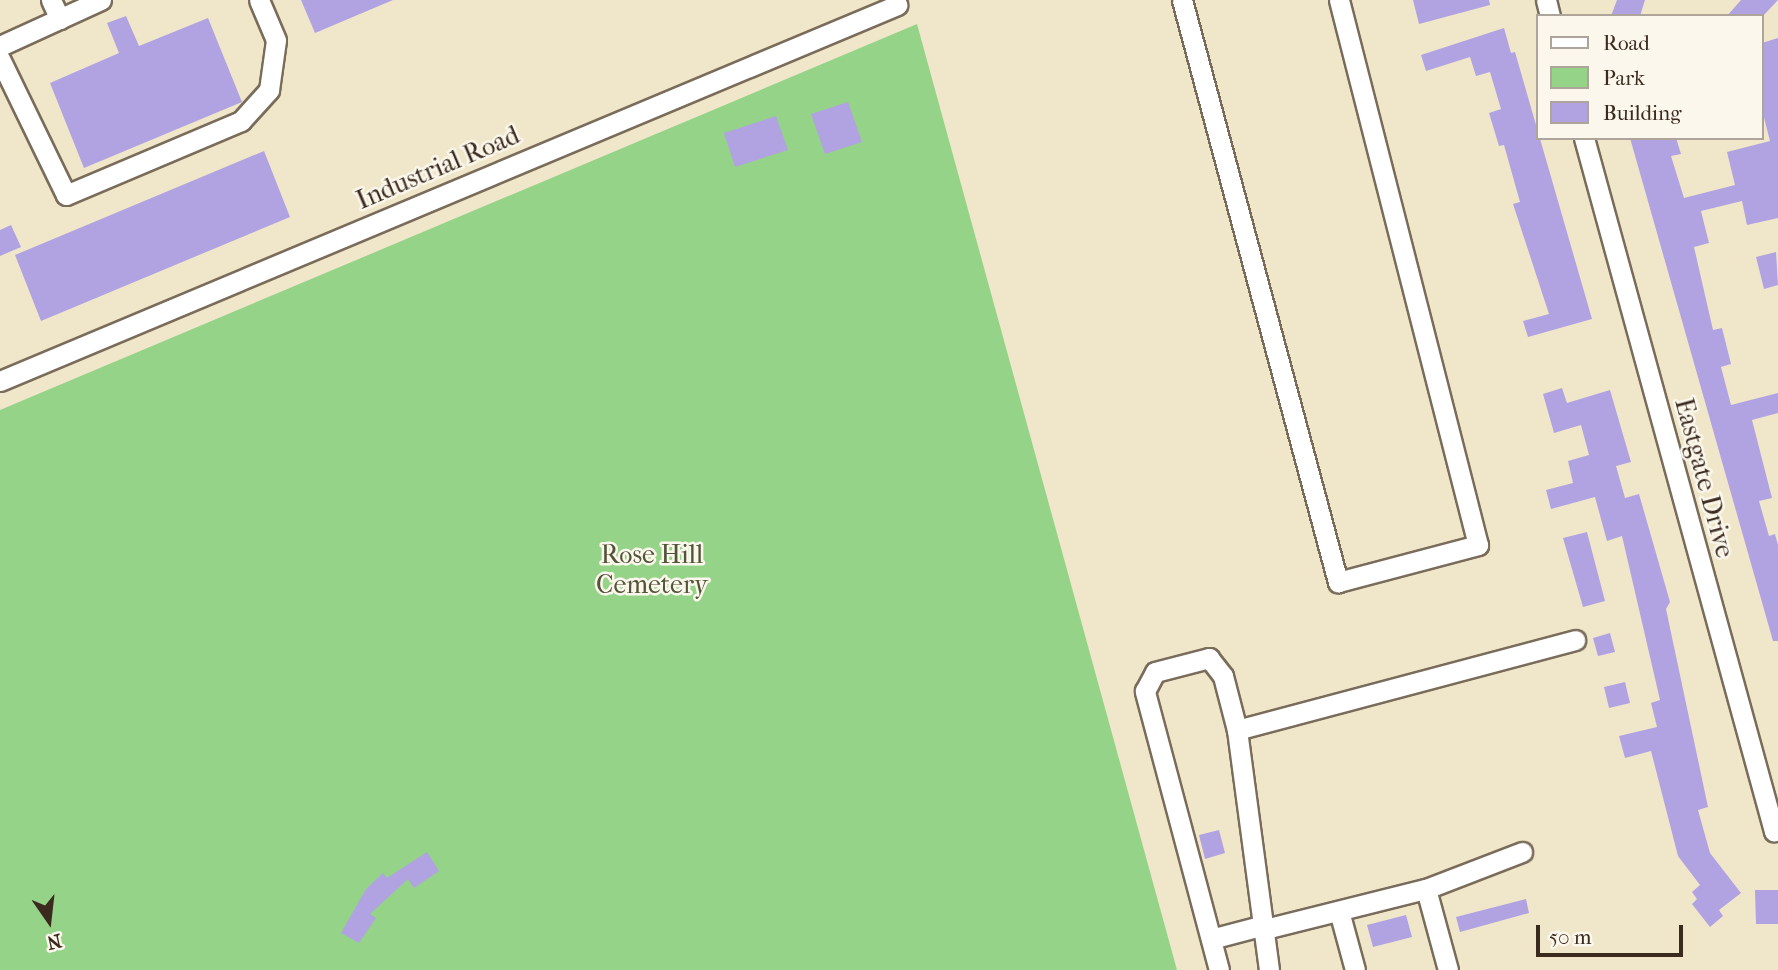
<!DOCTYPE html>
<html>
<head>
<meta charset="utf-8">
<style>
	body { margin:0 }
	#map { position:relative; width:1778px; height:970px; overflow:hidden; background:#f0e7ca; font-family:"IM FELL French Canon",serif }
	div>[style] { position:absolute }
	.green>* { inset:0; background:#95d388 }
	.building>* { inset:0; background:#b1a2e1 }
	.roads { filter:drop-shadow(2px 0 #7a6c5a) drop-shadow(-2px 0 #7a6c5a) drop-shadow(0 2px #7a6c5a) drop-shadow(0 -2px #7a6c5a) }
	.minor>* { height:19px; margin:-9.5px; padding:0 9.5px; transform-origin:9.5px; border-radius:9.5px; background:#fff }
	span { translate:-50% -50%; white-space:nowrap; text-align:center; line-height:1.15; -webkit-text-stroke:5px #fbf7ec; paint-order:stroke }
	.street-label { font-size:26px; color:#3b2a1e }
	.park-label { font-size:26px; color:#525438 }
	.legend { position:absolute; left:1536px; top:14px; width:228px; height:126px; box-sizing:border-box; background:#fbf7ec; border:2px solid #aea59a; margin:0; padding:9px 12px; list-style:none; font-size:21px; color:#3b2a1e }
	.legend li { display:flex; align-items:center; gap:14px; height:35px }
	.legend b { width:35px; border:2px solid #aea59a }
	.north { position:absolute; left:14px; top:886px; width:70px; height:70px; -webkit-text-stroke:5px #fbf7ec; paint-order:stroke; rotate:166deg; font-size:19px; font-weight:700; line-height:28px; text-align:center; color:#3b2a1e }
	.north::after { content:''; display:block; margin:auto; width:24px; height:32px; background:#3b2a1e; clip-path:polygon(50% 0,100% 100%,50% 72%,0 100%) }
	.scale { position:absolute; left:1536px; top:925px; width:147px; height:32px; box-sizing:border-box; border:4px solid #3b2a1e; border-top:0; padding-left:9px; font-size:21px; line-height:24px; white-space:nowrap; color:#3b2a1e; -webkit-text-stroke:5px #fbf7ec; paint-order:stroke }
</style>
</head>
<body>
<div id="map">
	<div class="green">
		<i style="clip-path:polygon(917px 24px,1177px 970px,0 970px,0 410px)"></i>
	</div>
	<div class="building">
		<i style="clip-path:polygon(301px 0,393px 0,315px 33px)"></i>
		<i style="clip-path:polygon(1413px 0,1489px 0,1490px 5px,1419px 24px)"></i>
		<i style="clip-path:polygon(1617px 0,1645px 0,1640px 16px,1611px 16px)"></i>
		<i style="clip-path:polygon(1741px 0,1778px 0,1763px 16px,1727px 16px)"></i>
		<i style="clip-path:polygon(126px 16px,139px 46px,208px 18px,242px 102px,84px 168px,50px 83px,119px 53px,107px 23px)"></i>
		<i style="clip-path:polygon(1504px 28px,1511px 53px,1515px 52px,1592px 319px,1528px 337px,1523px 321px,1549px 314px,1513px 204px,1520px 202px,1504px 145px,1499px 146px,1489px 113px,1501px 109px,1490px 72px,1476px 76px,1470px 57px,1426px 71px,1421px 55px)"></i>
		<i style="clip-path:polygon(1778px 38px,1778px 218px,1747px 225px,1742px 201px,1701px 211px,1709px 243px,1694px 247px,1713px 330px,1722px 328px,1731px 364px,1721px 367px,1731px 405px,1778px 393px,1778px 413px,1752px 420px,1772px 498px,1759px 501px,1769px 536px,1775px 534px,1778px 545px,1778px 641px,1773px 641px,1630px 138px,1676px 138px,1681px 154px,1671px 156px,1684px 198px,1735px 185px,1727px 152px,1770px 141px,1762px 110px,1762px 43px)"></i>
		<i style="clip-path:polygon(848px 102px,862px 142px,825px 154px,811px 114px)"></i>
		<i style="clip-path:polygon(776px 116px,788px 150px,735px 167px,724px 133px)"></i>
		<i style="clip-path:polygon(264px 151px,290px 217px,41px 321px,15px 255px)"></i>
		<i style="clip-path:polygon(11px 225px,21px 247px,0 256px,0 230px)"></i>
		<i style="clip-path:polygon(1776px 252px,1778px 285px,1764px 289px,1756px 257px)"></i>
		<i style="clip-path:polygon(1562px 388px,1567px 403px,1610px 390px,1631px 462px,1616px 466px,1625px 498px,1639px 494px,1670px 602px,1666px 609px,1708px 807px,1698px 810px,1710px 853px,1741px 893px,1719px 910px,1723px 916px,1710px 927px,1692px 904px,1697px 899px,1692px 892px,1700px 885px,1678px 856px,1651px 751px,1625px 758px,1619px 736px,1657px 727px,1651px 703px,1660px 700px,1622px 536px,1607px 541px,1595px 497px,1551px 509px,1546px 490px,1573px 483px,1568px 461px,1589px 455px,1581px 425px,1554px 433px,1543px 394px)"></i>
		<i style="clip-path:polygon(1587px 532px,1605px 601px,1583px 607px,1563px 538px)"></i>
		<i style="clip-path:polygon(1610px 633px,1615px 652px,1598px 656px,1593px 638px)"></i>
		<i style="clip-path:polygon(1625px 682px,1630px 703px,1609px 708px,1604px 687px)"></i>
		<i style="clip-path:polygon(1219px 830px,1225px 853px,1205px 859px,1199px 835px)"></i>
		<i style="clip-path:polygon(427px 852px,439px 871px,414px 888px,408px 879px,370px 914px,376px 918px,359px 943px,341px 933px,366px 889px,383px 873px,387px 878px)"></i>
		<i style="clip-path:polygon(1755px 890px,1778px 890px,1778px 924px,1756px 924px)"></i>
		<i style="clip-path:polygon(1526px 899px,1529px 913px,1460px 932px,1456px 917px)"></i>
		<i style="clip-path:polygon(1406px 915px,1412px 937px,1373px 947px,1367px 925px)"></i>
	</div>
	<div class="roads">
		<div class="minor">
			<i style="left:51px;top:0;width:21px;rotate:65deg"></i>
			<i style="left:1182px;top:0;width:603px;rotate:75deg"></i>
			<i style="left:1338px;top:582px;width:145px;rotate:-14.8deg"></i>
			<i style="left:1478px;top:545px;width:562px;rotate:-104.31deg"></i>
			<i style="left:1546px;top:0;width:16px;rotate:76deg"></i>
			<i style="left:0;top:46px;width:111px;rotate:-24.5deg"></i>
			<i style="left:0;top:59px;width:151px;rotate:64.1deg"></i>
			<i style="left:66px;top:195px;width:190px;rotate:-22.9deg"></i>
			<i style="left:241px;top:121px;width:42px;rotate:-47.9deg"></i>
			<i style="left:269px;top:90px;width:50px;rotate:-82deg"></i>
			<i style="left:276px;top:40px;width:43px;rotate:-113deg"></i>
			<i style="left:1584px;top:138px;width:719px;rotate:74.67deg"></i>
			<i style="left:1774px;top:831px;width:4px;rotate:-14deg"></i>
			<i style="left:0;top:381px;width:973px;rotate:-22.74deg"></i>
			<i style="left:1237px;top:730px;width:350px;rotate:-14.9deg"></i>
			<i style="left:1426px;top:889px;width:84px;rotate:74.8deg"></i>
			<i style="left:1339px;top:911px;width:61px;rotate:74.8deg"></i>
			<i style="left:1265px;top:929px;width:166px;rotate:-14deg"></i>
			<i style="left:1426px;top:889px;width:103px;rotate:-21.1deg"></i>
			<i style="left:1211px;top:939px;width:55px;rotate:-14.8deg"></i>
			<i style="left:1219px;top:970px;width:289px;rotate:-104.9deg"></i>
			<i style="left:1145px;top:691px;width:21px;rotate:-62deg"></i>
			<i style="left:1155px;top:672px;width:56px;rotate:-14.5deg"></i>
			<i style="left:1209px;top:658px;width:23px;rotate:52deg"></i>
			<i style="left:1223px;top:676px;width:56px;rotate:75.5deg"></i>
			<i style="left:1237px;top:730px;width:242px;rotate:82.4deg"></i>
		</div>
	</div>
	<div class="street-label">
		<span style="left:438px;top:168px;rotate:-23deg">Industrial Road</span>
		<span style="left:1704px;top:478px;rotate:75deg">Eastgate Drive</span>
	</div>
	<div class="park-label">
		<span style="left:652px;top:570px">Rose Hill<br>Cemetery</span>
	</div>
	<ul class="legend">
	<li><b style="height:9px;background:#fff"></b>Road</li>
	<li><b style="height:19px;background:#95d388"></b>Park</li>
	<li><b style="height:19px;background:#b1a2e1"></b>Building</li>
	</ul>
	<div class="north">N</div>
	<div class="scale">50 m</div>
</div>
</body>
</html>
